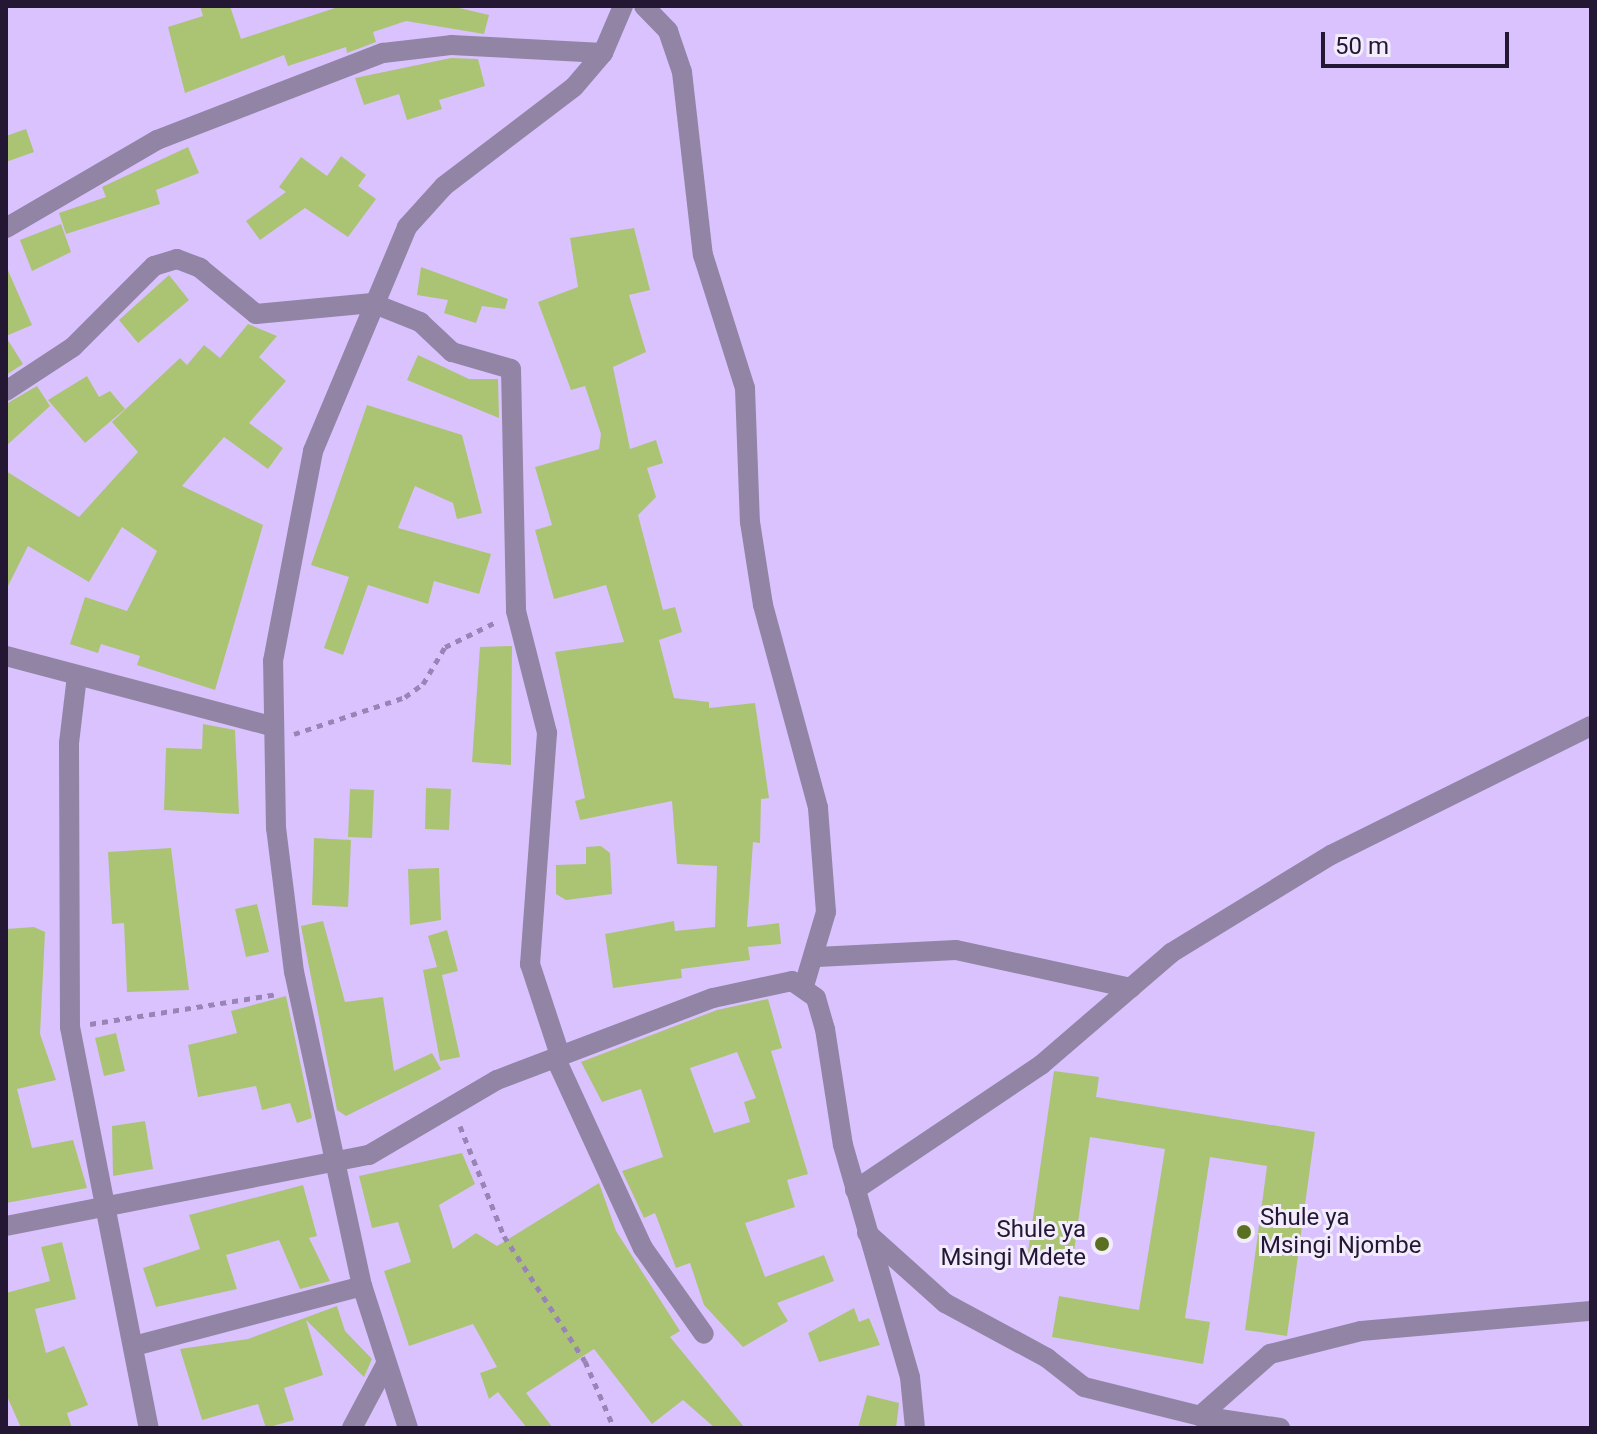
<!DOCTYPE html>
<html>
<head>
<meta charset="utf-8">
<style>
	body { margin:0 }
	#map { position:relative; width:1597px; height:1434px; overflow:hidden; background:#dac2fe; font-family:Roboto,sans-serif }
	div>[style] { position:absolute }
	.building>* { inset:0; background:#abc474 }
	.path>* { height:5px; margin-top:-2.5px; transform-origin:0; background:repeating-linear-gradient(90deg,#9885b5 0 6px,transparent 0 12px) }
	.minor>* { height:20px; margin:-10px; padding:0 10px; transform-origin:10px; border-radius:10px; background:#9184a4 }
	.dots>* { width:22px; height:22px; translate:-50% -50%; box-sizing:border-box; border:4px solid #f2ecfc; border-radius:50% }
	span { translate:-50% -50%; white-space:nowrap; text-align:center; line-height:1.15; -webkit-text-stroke:6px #f2ecfc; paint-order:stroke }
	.poi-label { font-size:24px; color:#231733 }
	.left { translate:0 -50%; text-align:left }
	.right { translate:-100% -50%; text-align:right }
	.frame { position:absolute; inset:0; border:8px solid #231733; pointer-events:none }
	.scale { position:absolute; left:1321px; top:32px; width:188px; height:36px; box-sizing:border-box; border:4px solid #231733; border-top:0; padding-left:10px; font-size:24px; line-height:28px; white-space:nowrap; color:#231733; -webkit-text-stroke:6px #f2ecfc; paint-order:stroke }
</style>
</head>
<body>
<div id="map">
	<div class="building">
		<i style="clip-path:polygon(200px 6px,230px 6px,241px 39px,341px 6px,451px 6px,489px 15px,484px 34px,406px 21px,373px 32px,376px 42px,347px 53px,346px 47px,288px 66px,284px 55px,185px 93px,168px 27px,203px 16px)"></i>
		<i style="clip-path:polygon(451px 58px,478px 59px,485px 86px,439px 100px,442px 109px,407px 120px,399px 94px,364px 105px,355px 78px)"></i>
		<i style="clip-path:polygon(26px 129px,34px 152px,6px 162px,6px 136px)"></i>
		<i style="clip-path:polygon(188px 147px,199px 173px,156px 190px,160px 204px,66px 234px,59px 213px,106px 197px,102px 187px)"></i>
		<i style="clip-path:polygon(341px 156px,366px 175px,358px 186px,376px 199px,348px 237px,305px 208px,260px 240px,246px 221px,286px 192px,279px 187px,301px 157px,327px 176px)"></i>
		<i style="clip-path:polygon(61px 224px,71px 252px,32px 271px,20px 240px)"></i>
		<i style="clip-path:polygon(634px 228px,650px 290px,629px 295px,646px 352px,613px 367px,630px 449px,656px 440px,663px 463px,647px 468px,656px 497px,638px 515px,663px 610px,675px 607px,682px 632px,659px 640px,674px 698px,709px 702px,709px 708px,755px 703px,769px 798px,761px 799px,760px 843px,753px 842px,747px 927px,779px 923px,781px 944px,748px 947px,750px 960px,681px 969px,682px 978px,613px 988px,605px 934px,674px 921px,675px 931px,715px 927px,717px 866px,677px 864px,672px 801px,580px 820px,575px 801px,585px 798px,555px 652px,624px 642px,606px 585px,554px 599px,535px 530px,552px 525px,535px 467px,599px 449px,601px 434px,585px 386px,571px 390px,538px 302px,578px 287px,570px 238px)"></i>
		<i style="clip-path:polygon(6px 266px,32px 325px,6px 336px)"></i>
		<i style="clip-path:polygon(421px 267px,508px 299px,505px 309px,482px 306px,476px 323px,444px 313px,448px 300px,417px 295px)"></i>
		<i style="clip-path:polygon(169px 275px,189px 300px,138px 343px,119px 320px)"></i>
		<i style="clip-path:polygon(248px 324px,277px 336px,259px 357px,286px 381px,249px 423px,283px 448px,268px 469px,224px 437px,182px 486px,263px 525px,215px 690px,137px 665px,140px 656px,101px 644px,98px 653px,70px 644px,85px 597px,127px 611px,157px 551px,122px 527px,89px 582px,28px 546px,6px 590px,6px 471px,79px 517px,138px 452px,112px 422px,180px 358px,187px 365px,204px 345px,220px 358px)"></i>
		<i style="clip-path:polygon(6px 337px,23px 364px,6px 375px)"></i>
		<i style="clip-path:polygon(418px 355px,469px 379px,498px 379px,499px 418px,407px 380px)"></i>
		<i style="clip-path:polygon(87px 376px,99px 397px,110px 391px,125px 409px,85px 443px,48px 400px)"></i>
		<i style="clip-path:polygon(37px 386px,50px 406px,6px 446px,6px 404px)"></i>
		<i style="clip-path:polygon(367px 405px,462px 435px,482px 513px,457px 519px,453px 503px,415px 486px,398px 528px,491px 554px,479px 594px,434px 581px,428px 604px,368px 585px,343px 655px,324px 648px,349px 577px,311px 565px)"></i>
		<i style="clip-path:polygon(512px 646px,511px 765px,472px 762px,480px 647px)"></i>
		<i style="clip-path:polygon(203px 724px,235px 730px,239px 814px,164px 810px,166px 748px,202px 749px)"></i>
		<i style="clip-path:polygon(426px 788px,451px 789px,449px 830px,425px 829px)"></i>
		<i style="clip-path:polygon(350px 789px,374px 790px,372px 838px,348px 837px)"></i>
		<i style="clip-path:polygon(314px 838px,351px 840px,348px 907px,312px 905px)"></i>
		<i style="clip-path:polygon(601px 846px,610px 853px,612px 894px,566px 900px,556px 894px,556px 865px,586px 864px,586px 847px)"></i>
		<i style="clip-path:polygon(171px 848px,189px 990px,127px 992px,124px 923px,112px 924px,108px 852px)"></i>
		<i style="clip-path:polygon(439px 868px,441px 920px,410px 925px,408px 869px)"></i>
		<i style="clip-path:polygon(257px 904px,269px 952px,246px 957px,235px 909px)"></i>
		<i style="clip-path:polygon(323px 921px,345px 1002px,383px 997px,394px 1071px,432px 1053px,441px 1069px,346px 1116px,337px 1110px,301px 926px)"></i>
		<i style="clip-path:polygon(34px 927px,45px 932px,40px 1034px,56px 1080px,17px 1089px,32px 1148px,73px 1140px,87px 1188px,6px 1203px,6px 929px)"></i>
		<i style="clip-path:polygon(447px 930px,458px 971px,442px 975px,460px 1057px,440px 1061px,423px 970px,437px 967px,428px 936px)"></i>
		<i style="clip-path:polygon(286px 996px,312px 1118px,297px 1123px,290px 1103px,262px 1110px,256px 1086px,198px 1097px,188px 1045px,237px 1033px,231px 1011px)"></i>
		<i style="clip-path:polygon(evenodd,768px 999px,782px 1048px,771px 1051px,808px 1174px,787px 1180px,795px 1207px,745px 1223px,765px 1277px,824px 1255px,834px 1281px,777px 1303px,788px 1321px,743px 1347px,704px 1305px,690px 1263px,676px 1268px,655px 1213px,644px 1218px,622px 1171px,663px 1157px,641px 1089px,602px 1102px,581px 1062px,717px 1010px,768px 999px,737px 1052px,756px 1098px,744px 1102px,750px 1122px,714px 1133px,690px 1068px,737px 1052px)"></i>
		<i style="clip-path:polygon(116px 1033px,125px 1071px,104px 1076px,95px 1038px)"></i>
		<i style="clip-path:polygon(1054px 1071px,1099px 1077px,1096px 1097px,1315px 1132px,1287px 1336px,1245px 1330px,1267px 1166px,1210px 1157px,1185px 1318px,1210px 1322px,1203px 1364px,1052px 1337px,1059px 1296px,1139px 1310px,1165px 1149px,1090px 1137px,1072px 1266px,1027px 1259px)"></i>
		<i style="clip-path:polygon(145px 1121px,153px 1169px,113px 1176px,112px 1126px)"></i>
		<i style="clip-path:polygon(462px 1153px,475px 1184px,439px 1205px,453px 1249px,476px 1233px,497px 1246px,599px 1183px,616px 1231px,680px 1331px,670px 1337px,745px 1428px,715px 1428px,683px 1400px,652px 1424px,594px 1349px,526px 1393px,553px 1428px,527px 1428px,498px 1392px,489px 1399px,480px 1373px,497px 1367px,473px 1324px,409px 1346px,384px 1271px,411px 1262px,398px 1222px,372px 1228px,359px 1176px)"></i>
		<i style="clip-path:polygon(303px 1185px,317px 1236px,309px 1238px,330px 1281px,300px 1289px,279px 1240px,226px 1255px,237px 1289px,156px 1307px,143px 1268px,200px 1249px,189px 1215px)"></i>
		<i style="clip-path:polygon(62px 1242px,76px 1299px,35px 1309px,46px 1353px,64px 1346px,88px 1405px,67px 1413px,72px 1428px,21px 1428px,6px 1394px,6px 1293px,50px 1281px,41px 1247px)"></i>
		<i style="clip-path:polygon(337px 1306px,345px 1331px,372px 1359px,364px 1377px,306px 1320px,323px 1375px,284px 1388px,294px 1420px,266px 1428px,258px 1404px,202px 1420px,180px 1349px,248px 1339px)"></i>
		<i style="clip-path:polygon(854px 1308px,859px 1322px,869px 1318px,880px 1345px,819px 1362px,808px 1333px)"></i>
		<i style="clip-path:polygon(867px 1395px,899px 1403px,896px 1428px,858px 1428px)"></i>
	</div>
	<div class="path">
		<i style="left:294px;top:734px;width:117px;rotate:-18.4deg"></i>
		<i style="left:405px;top:697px;width:22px;rotate:-36deg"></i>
		<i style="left:423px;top:684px;width:43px;rotate:-59.3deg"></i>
		<i style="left:445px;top:647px;width:59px;rotate:-26.1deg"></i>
		<i style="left:90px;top:1024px;width:190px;rotate:-9.1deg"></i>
		<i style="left:460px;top:1126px;width:118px;rotate:68.2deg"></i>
		<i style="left:504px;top:1236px;width:149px;rotate:57.1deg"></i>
		<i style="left:585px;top:1361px;width:73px;rotate:66.6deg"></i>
	</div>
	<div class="minor">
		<i style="left:644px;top:6px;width:35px;rotate:46deg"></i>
		<i style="left:668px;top:31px;width:43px;rotate:71.1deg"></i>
		<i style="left:682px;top:72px;width:184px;rotate:83.5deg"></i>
		<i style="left:703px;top:255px;width:139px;rotate:72.5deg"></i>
		<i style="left:745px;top:388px;width:134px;rotate:87.9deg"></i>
		<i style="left:750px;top:522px;width:84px;rotate:81.1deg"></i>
		<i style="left:763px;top:605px;width:210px;rotate:74.8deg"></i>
		<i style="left:818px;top:808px;width:104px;rotate:85.6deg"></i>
		<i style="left:826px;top:912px;width:77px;rotate:106.6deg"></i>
		<i style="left:6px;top:228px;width:175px;rotate:-30.2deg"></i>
		<i style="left:157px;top:140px;width:242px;rotate:-21.1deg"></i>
		<i style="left:383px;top:53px;width:68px;rotate:-6.7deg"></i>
		<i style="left:451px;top:45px;width:152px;rotate:3deg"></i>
		<i style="left:6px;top:391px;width:80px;rotate:-33.3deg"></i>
		<i style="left:73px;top:347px;width:115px;rotate:-45deg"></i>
		<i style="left:154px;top:266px;width:24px;rotate:-17deg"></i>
		<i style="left:177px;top:259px;width:25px;rotate:21deg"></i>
		<i style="left:200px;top:268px;width:72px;rotate:39.4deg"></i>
		<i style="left:256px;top:314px;width:117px;rotate:-5.4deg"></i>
		<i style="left:372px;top:303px;width:52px;rotate:21.6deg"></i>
		<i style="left:420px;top:322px;width:44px;rotate:43.2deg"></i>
		<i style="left:452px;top:352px;width:61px;rotate:16.1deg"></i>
		<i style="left:511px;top:369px;width:242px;rotate:88.8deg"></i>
		<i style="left:516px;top:611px;width:126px;rotate:75.7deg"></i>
		<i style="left:547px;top:733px;width:232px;rotate:94.2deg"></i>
		<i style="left:530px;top:964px;width:96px;rotate:71.8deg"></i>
		<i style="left:6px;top:656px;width:274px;rotate:14.8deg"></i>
		<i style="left:77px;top:676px;width:67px;rotate:96.8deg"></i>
		<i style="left:69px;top:743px;width:284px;rotate:89.8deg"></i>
		<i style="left:70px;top:1027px;width:409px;rotate:78.9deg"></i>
		<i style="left:817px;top:957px;width:139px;rotate:-2.9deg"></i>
		<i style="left:956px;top:950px;width:179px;rotate:12.3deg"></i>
		<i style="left:555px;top:1057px;width:210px;rotate:65.3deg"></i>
		<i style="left:643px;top:1248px;width:105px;rotate:54.7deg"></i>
		<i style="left:855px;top:1190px;width:224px;rotate:-33.9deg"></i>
		<i style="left:1041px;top:1065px;width:172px;rotate:-40.7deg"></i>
		<i style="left:1171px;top:953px;width:188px;rotate:-31.5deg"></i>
		<i style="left:1331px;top:855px;width:290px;rotate:-26.4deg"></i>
		<i style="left:6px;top:1226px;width:370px;rotate:-11.1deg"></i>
		<i style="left:369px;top:1155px;width:148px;rotate:-30.4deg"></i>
		<i style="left:497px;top:1080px;width:231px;rotate:-20.8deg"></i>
		<i style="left:713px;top:998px;width:81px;rotate:-12.1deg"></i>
		<i style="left:792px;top:981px;width:29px;rotate:35deg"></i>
		<i style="left:816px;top:998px;width:32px;rotate:74deg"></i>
		<i style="left:825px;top:1029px;width:117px;rotate:81.2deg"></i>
		<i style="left:843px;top:1145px;width:241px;rotate:73.9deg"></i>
		<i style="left:910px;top:1377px;width:51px;rotate:84.4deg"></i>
		<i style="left:867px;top:1233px;width:105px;rotate:41.9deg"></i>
		<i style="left:945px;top:1303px;width:116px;rotate:28.3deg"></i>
		<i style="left:1047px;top:1358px;width:47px;rotate:38.1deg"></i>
		<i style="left:1084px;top:1387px;width:120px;rotate:14deg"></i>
		<i style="left:1200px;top:1416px;width:94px;rotate:-41.5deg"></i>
		<i style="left:1270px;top:1354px;width:94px;rotate:-14.2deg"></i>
		<i style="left:1361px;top:1331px;width:231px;rotate:-5deg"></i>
		<i style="left:134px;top:1346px;width:236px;rotate:-14.7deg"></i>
		<i style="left:1200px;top:1416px;width:81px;rotate:8.5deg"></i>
		<i style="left:352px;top:1428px;width:70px;rotate:-62deg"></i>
		<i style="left:408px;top:1428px;width:149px;rotate:-107.9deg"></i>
		<i style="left:362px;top:1286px;width:321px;rotate:-102.2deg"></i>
		<i style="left:294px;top:972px;width:145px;rotate:-97.1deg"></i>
		<i style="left:276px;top:828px;width:167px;rotate:-91deg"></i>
		<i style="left:273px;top:661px;width:214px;rotate:-79.2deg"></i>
		<i style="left:313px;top:451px;width:243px;rotate:-67.2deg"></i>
		<i style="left:407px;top:227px;width:55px;rotate:-47.9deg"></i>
		<i style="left:444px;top:186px;width:163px;rotate:-37.3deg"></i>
		<i style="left:574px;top:87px;width:45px;rotate:-49.5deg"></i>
		<i style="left:603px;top:53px;width:51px;rotate:-66.9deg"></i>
	</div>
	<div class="dots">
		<i style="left:1244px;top:1232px;background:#5a6f1f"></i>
		<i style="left:1102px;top:1244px;background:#5a6f1f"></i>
	</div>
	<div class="poi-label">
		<span class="left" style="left:1260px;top:1232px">Shule ya<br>Msingi Njombe</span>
		<span class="right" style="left:1086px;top:1244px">Shule ya<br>Msingi Mdete</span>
	</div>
	<div class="frame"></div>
	<div class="scale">50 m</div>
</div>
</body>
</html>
